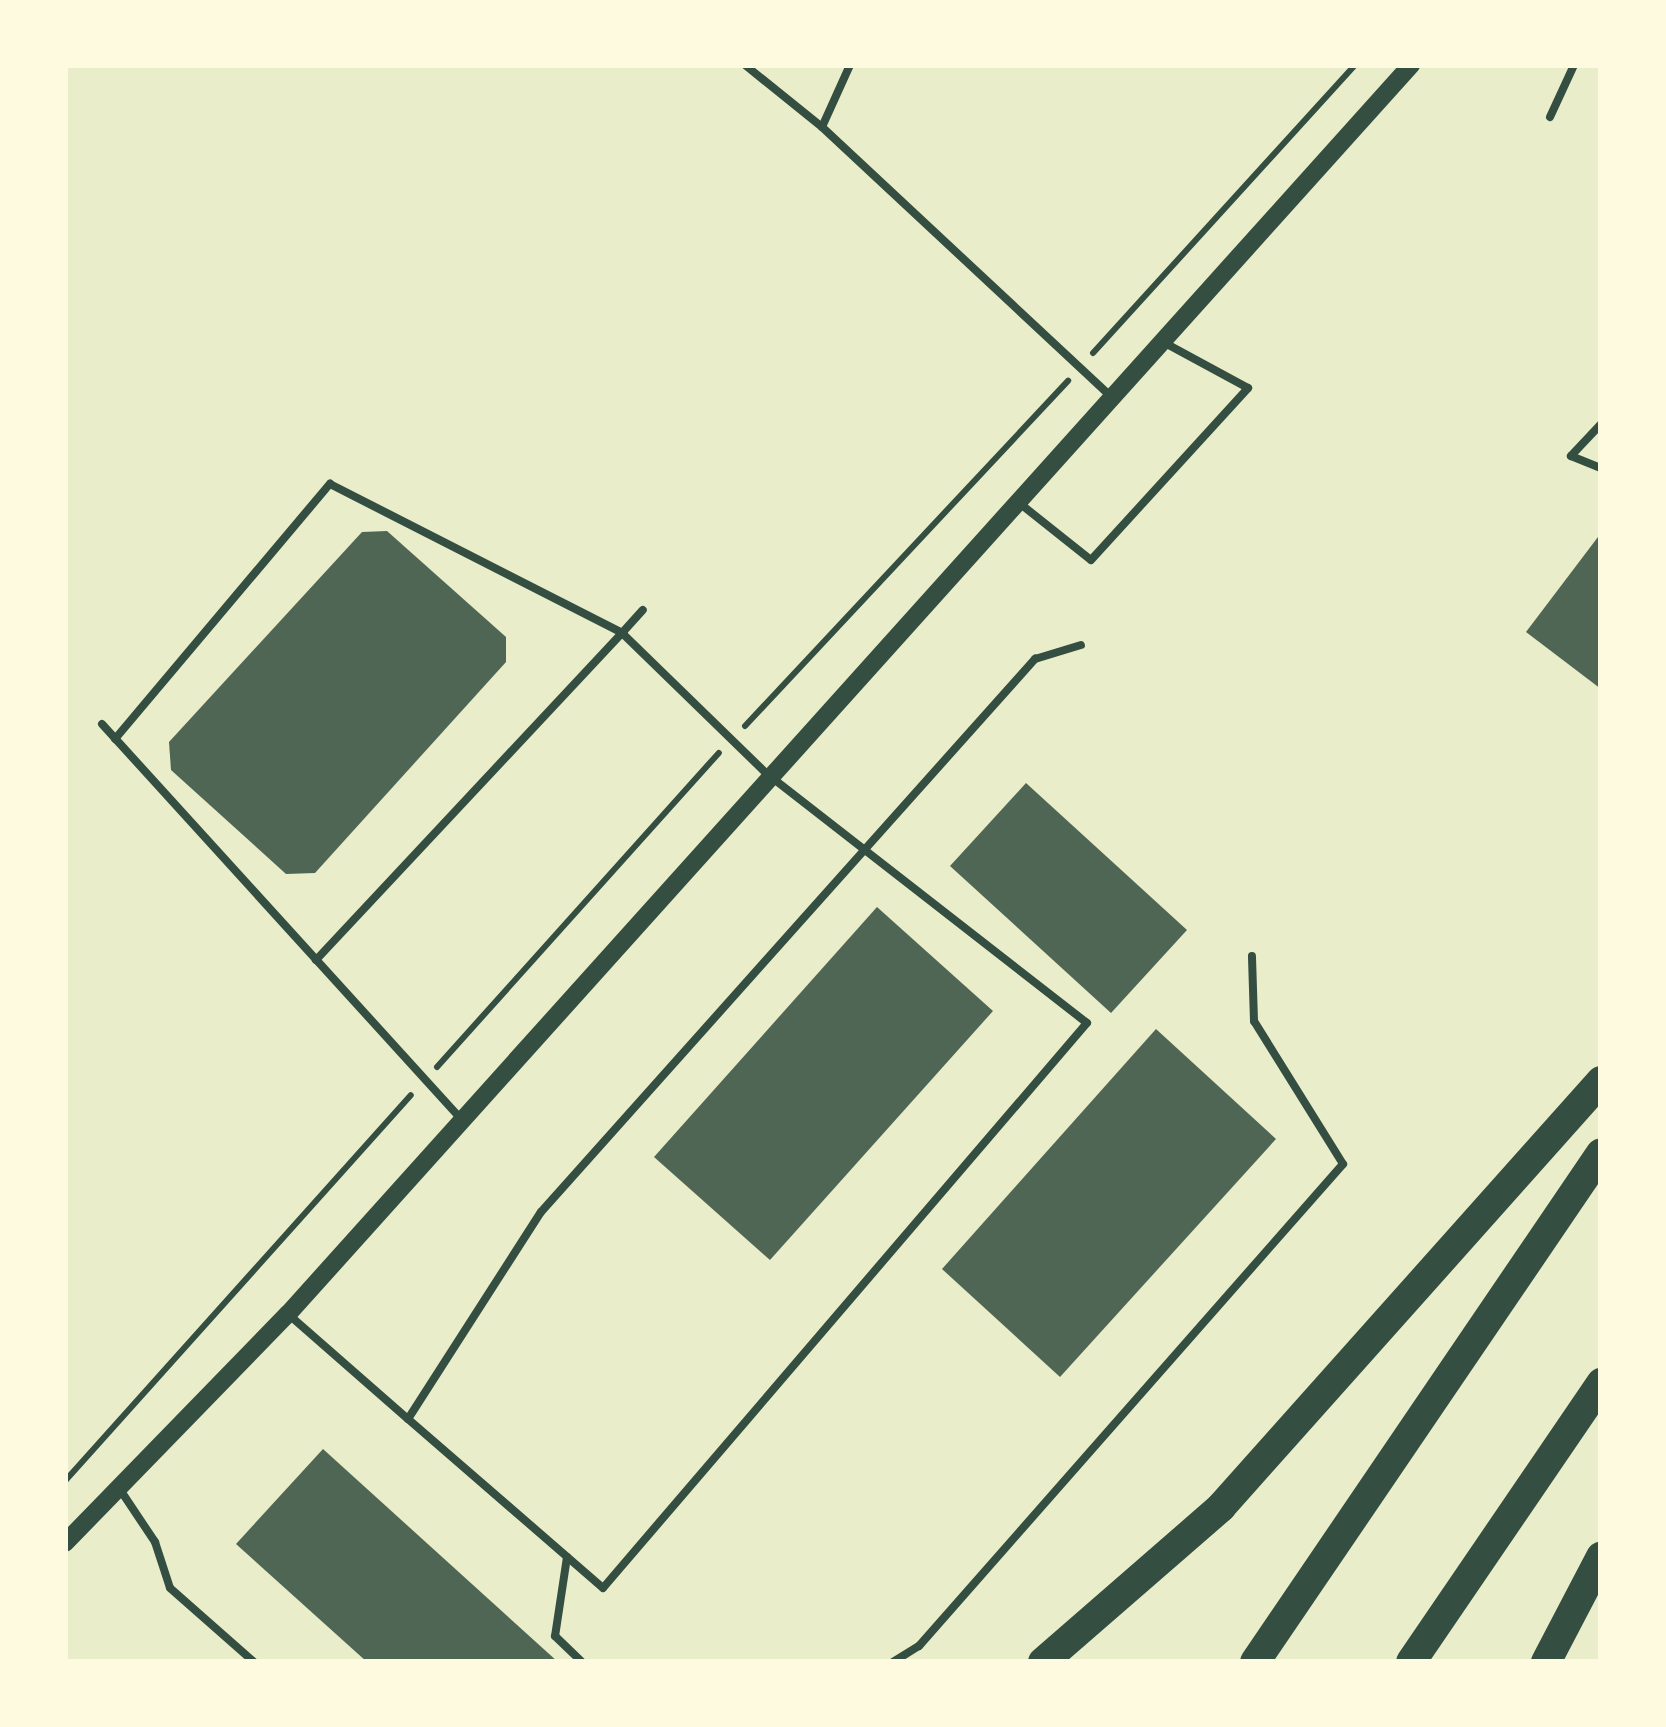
<!DOCTYPE html>
<html>
<head>
<meta charset="utf-8">
<style>
	body { margin:0 }
	#map { position:relative; width:1666px; height:1727px; overflow:hidden; background:#e9edc9; font-family:"Fira Sans",sans-serif }
	div>[style] { position:absolute }
	.building>* { inset:0; background:#4f6655 }
	.path>* { height:6px; margin:-3px; padding:0 3px; transform-origin:3px; border-radius:3px; background:#344e41 }
	.service>* { height:8px; margin:-4px; padding:0 4px; transform-origin:4px; border-radius:4px; background:#344e41 }
	.tertiary>* { height:18px; margin:-9px; padding:0 9px; transform-origin:9px; border-radius:9px; background:#344e41 }
	.motorway>* { height:30px; margin:-15px; padding:0 15px; transform-origin:15px; border-radius:15px; background:#344e41 }
	span { translate:-50% -50%; white-space:nowrap; text-align:center; line-height:1.15; -webkit-text-stroke:8px #fefae0; paint-order:stroke }
	.frame { position:absolute; inset:0; border:68px solid #fefae0; pointer-events:none }
</style>
</head>
<body>
<div id="map">
	<div class="building">
		<i style="clip-path:polygon(387px 531px,506px 637px,506px 662px,315px 873px,286px 874px,171px 770px,169px 742px,362px 532px)"></i>
		<i style="clip-path:polygon(1601px 533px,1601px 689px,1526px 632px)"></i>
		<i style="clip-path:polygon(1026px 783px,1187px 930px,1111px 1013px,950px 866px)"></i>
		<i style="clip-path:polygon(877px 907px,993px 1011px,770px 1260px,654px 1157px)"></i>
		<i style="clip-path:polygon(1156px 1029px,1276px 1139px,1060px 1377px,942px 1269px)"></i>
		<i style="clip-path:polygon(323px 1449px,558px 1662px,367px 1662px,236px 1544px)"></i>
	</div>
	<div class="path">
		<i style="left:1093px;top:353px;width:389px;rotate:-47.7deg"></i>
		<i style="left:745px;top:726px;width:473px;rotate:-46.9deg"></i>
		<i style="left:437px;top:1067px;width:422px;rotate:-48.1deg"></i>
		<i style="left:65px;top:1481px;width:518px;rotate:-48.13deg"></i>
	</div>
	<div class="service">
		<i style="left:745px;top:65px;width:99px;rotate:38.8deg"></i>
		<i style="left:850px;top:65px;width:68px;rotate:114.3deg"></i>
		<i style="left:822px;top:127px;width:394px;rotate:43deg"></i>
		<i style="left:1550px;top:117px;width:57px;rotate:-65.2deg"></i>
		<i style="left:1601px;top:424px;width:44px;rotate:133.2deg"></i>
		<i style="left:1571px;top:456px;width:32px;rotate:22deg"></i>
		<i style="left:1018px;top:502px;width:93px;rotate:38.5deg"></i>
		<i style="left:1091px;top:560px;width:233px;rotate:-47.6deg"></i>
		<i style="left:1248px;top:388px;width:94px;rotate:-151.5deg"></i>
		<i style="left:102px;top:724px;width:534px;rotate:47.73deg"></i>
		<i style="left:115px;top:739px;width:334px;rotate:-49.9deg"></i>
		<i style="left:330px;top:484px;width:328px;rotate:27deg"></i>
		<i style="left:622px;top:633px;width:448px;rotate:133.1deg"></i>
		<i style="left:288px;top:1314px;width:159px;rotate:41.2deg"></i>
		<i style="left:408px;top:1419px;width:246px;rotate:-57.3deg"></i>
		<i style="left:541px;top:1212px;width:742px;rotate:-48.23deg"></i>
		<i style="left:1035px;top:659px;width:48px;rotate:-16.9deg"></i>
		<i style="left:408px;top:1419px;width:258px;rotate:40.9deg"></i>
		<i style="left:603px;top:1588px;width:744px;rotate:-49.42deg"></i>
		<i style="left:1087px;top:1023px;width:405px;rotate:-142.1deg"></i>
		<i style="left:767px;top:774px;width:202px;rotate:-135.8deg"></i>
		<i style="left:622px;top:633px;width:31px;rotate:-48deg"></i>
		<i style="left:119px;top:1488px;width:65px;rotate:56.3deg"></i>
		<i style="left:155px;top:1542px;width:48px;rotate:71.9deg"></i>
		<i style="left:170px;top:1588px;width:112px;rotate:41.4deg"></i>
		<i style="left:567px;top:1557px;width:80px;rotate:98.6deg"></i>
		<i style="left:555px;top:1636px;width:37px;rotate:44deg"></i>
		<i style="left:893px;top:1662px;width:31px;rotate:-32deg"></i>
		<i style="left:919px;top:1646px;width:642px;rotate:-48.66deg"></i>
		<i style="left:1343px;top:1164px;width:168px;rotate:-121.9deg"></i>
		<i style="left:1254px;top:1021px;width:65px;rotate:-91.8deg"></i>
	</div>
	<div class="tertiary">
		<i style="left:65px;top:1543px;width:320px;rotate:-45.8deg"></i>
		<i style="left:288px;top:1314px;width:1680px;rotate:-48.04deg"></i>
	</div>
	<div class="motorway">
		<i style="left:1043px;top:1662px;width:236px;rotate:-41deg"></i>
		<i style="left:1221px;top:1507px;width:571px;rotate:-48.27deg"></i>
		<i style="left:1255px;top:1662px;width:615px;rotate:-55.79deg"></i>
		<i style="left:1411px;top:1662px;width:338px;rotate:-55.7deg"></i>
		<i style="left:1546px;top:1662px;width:119px;rotate:-62.4deg"></i>
	</div>
	<div class="frame"></div>
</div>
</body>
</html>
